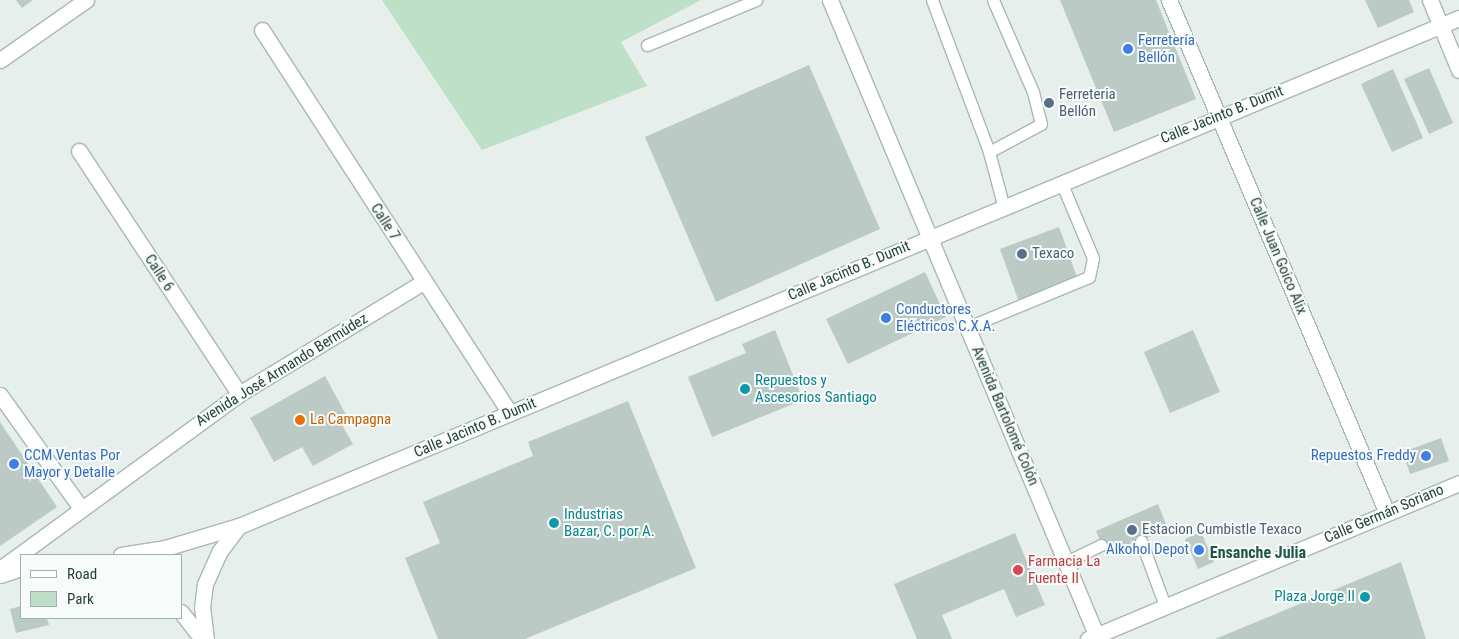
<!DOCTYPE html>
<html>
<head>
<meta charset="utf-8">
<style>
	body { margin:0 }
	#map { position:relative; width:1459px; height:639px; overflow:hidden; background:#e6efeb; font-family:"Roboto Condensed",sans-serif }
	div>[style] { position:absolute }
	.green>* { inset:0; background:#bfe0c8 }
	.building>* { inset:0; background:#bbcac4 }
	.roads { filter:drop-shadow(1px 0 #a8b8b2) drop-shadow(-1px 0 #a8b8b2) drop-shadow(0 1px #a8b8b2) drop-shadow(0 -1px #a8b8b2) }
	.service>* { height:11px; margin:-5.5px; padding:0 5.5px; transform-origin:5.5px; border-radius:5.5px; background:#fff }
	.minor>* { height:15px; margin:-7.5px; padding:0 7.5px; transform-origin:7.5px; border-radius:7.5px; background:#fff }
	.tertiary>* { height:15px; margin:-7.5px; padding:0 7.5px; transform-origin:7.5px; border-radius:7.5px; background:#fff }
	.secondary>* { height:15px; margin:-7.5px; padding:0 7.5px; transform-origin:7.5px; border-radius:7.5px; background:#fff }
	.dots>* { width:14px; height:14px; translate:-50% -50%; box-sizing:border-box; border:2px solid #f7fbf9; border-radius:50% }
	span { translate:-50% -50%; white-space:nowrap; text-align:center; line-height:1.15; -webkit-text-stroke:4px #f7fbf9; paint-order:stroke }
	.shop-label { font-size:15px; color:#366cbe }
	.left { translate:0 -50%; text-align:left }
	.right { translate:-100% -50%; text-align:right }
	.service-label { font-size:15px; color:#4e5e75 }
	.street-label { font-size:15px; color:#24423a }
	.culture-label { font-size:15px; color:#0d838f }
	.food-label { font-size:15px; color:#c56008 }
	.health-label { font-size:15px; color:#be3a42 }
	.neighbourhood-label { font-size:16px; color:#1f5548; font-weight:700 }
	.legend { position:absolute; left:20px; top:554px; width:162px; height:65px; box-sizing:border-box; background:#f7fbf9; border:1px solid #a3b1ad; margin:0; padding:6px 9px; list-style:none; font-size:15px; color:#24423a }
	.legend li { display:flex; align-items:center; gap:10px; height:25px }
	.legend b { width:25px; border:1px solid #a3b1ad }
</style>
</head>
<body>
<div id="map">
	<div class="green">
		<i style="clip-path:polygon(382px 0,701px 0,621px 42px,647px 86px,482px 150px)"></i>
	</div>
	<div class="building">
		<i style="clip-path:polygon(16px 0,33px 0,22px 8px)"></i>
		<i style="clip-path:polygon(1060px 0,1156px 0,1196px 99px,1114px 132px)"></i>
		<i style="clip-path:polygon(1365px 0,1409px 0,1414px 12px,1378px 28px)"></i>
		<i style="clip-path:polygon(809px 65px,880px 229px,716px 302px,645px 137px)"></i>
		<i style="clip-path:polygon(1429px 68px,1453px 123px,1429px 134px,1404px 79px)"></i>
		<i style="clip-path:polygon(1393px 69px,1423px 138px,1392px 152px,1361px 84px)"></i>
		<i style="clip-path:polygon(1059px 227px,1078px 280px,1019px 302px,1000px 249px)"></i>
		<i style="clip-path:polygon(925px 272px,946px 317px,848px 364px,826px 319px)"></i>
		<i style="clip-path:polygon(775px 330px,803px 400px,712px 437px,688px 377px,746px 353px,742px 344px)"></i>
		<i style="clip-path:polygon(1193px 330px,1220px 392px,1170px 413px,1144px 352px)"></i>
		<i style="clip-path:polygon(325px 376px,350px 422px,343px 427px,353px 444px,313px 466px,302px 447px,274px 462px,250px 418px)"></i>
		<i style="clip-path:polygon(628px 401px,696px 568px,525px 639px,438px 639px,405px 558px,440px 543px,423px 502px,533px 456px,528px 442px)"></i>
		<i style="clip-path:polygon(0 422px,57px 507px,0 546px)"></i>
		<i style="clip-path:polygon(1441px 438px,1449px 461px,1410px 474px,1403px 452px)"></i>
		<i style="clip-path:polygon(1158px 504px,1168px 529px,1106px 555px,1096px 531px)"></i>
		<i style="clip-path:polygon(1201px 532px,1214px 562px,1198px 569px,1185px 539px)"></i>
		<i style="clip-path:polygon(1015px 533px,1045px 605px,1016px 617px,1004px 589px,942px 615px,952px 639px,917px 639px,894px 584px)"></i>
		<i style="clip-path:polygon(1401px 562px,1426px 639px,1215px 639px)"></i>
		<i style="clip-path:polygon(21px 606px,21px 618px,47px 618px,49px 625px,16px 633px,10px 609px)"></i>
	</div>
	<div class="roads">
		<div class="service">
			<i style="left:932px;top:0;width:162px;rotate:69.4deg"></i>
			<i style="left:989px;top:152px;width:58px;rotate:75deg"></i>
			<i style="left:647px;top:45px;width:118px;rotate:-22.4deg"></i>
			<i style="left:989px;top:152px;width:59px;rotate:-28.3deg"></i>
			<i style="left:1041px;top:124px;width:33px;rotate:-104deg"></i>
			<i style="left:1033px;top:92px;width:100px;rotate:-113.5deg"></i>
			<i style="left:968px;top:327px;width:131px;rotate:-22.5deg"></i>
			<i style="left:1089px;top:277px;width:19px;rotate:-78deg"></i>
			<i style="left:1093px;top:258px;width:82px;rotate:-112.8deg"></i>
			<i style="left:1141px;top:541px;width:69px;rotate:69.7deg"></i>
			<i style="left:1066px;top:562px;width:39px;rotate:-26deg"></i>
		</div>
		<div class="minor">
			<i style="left:1169px;top:0;width:557px;rotate:66.98deg"></i>
			<i style="left:1430px;top:0;width:76px;rotate:67.5deg"></i>
			<i style="left:262px;top:30px;width:456px;rotate:57.1deg"></i>
			<i style="left:0;top:60px;width:105px;rotate:-34.9deg"></i>
			<i style="left:79px;top:151px;width:291px;rotate:56.6deg"></i>
			<i style="left:0;top:395px;width:139px;rotate:54.4deg"></i>
			<i style="left:0;top:569px;width:296px;rotate:-36.2deg"></i>
			<i style="left:239px;top:394px;width:215px;rotate:-31.3deg"></i>
			<i style="left:181px;top:612px;width:34px;rotate:52deg"></i>
			<i style="left:1088px;top:639px;width:402px;rotate:-22.8deg"></i>
		</div>
		<div class="tertiary">
			<i style="left:121px;top:555px;width:45px;rotate:-9deg"></i>
			<i style="left:165px;top:548px;width:77px;rotate:-16.6deg"></i>
			<i style="left:239px;top:526px;width:1322px;rotate:-22.61deg"></i>
			<i style="left:0;top:575px;width:22px;rotate:-18deg"></i>
			<i style="left:206px;top:639px;width:31px;rotate:-97deg"></i>
			<i style="left:202px;top:608px;width:24px;rotate:-83deg"></i>
			<i style="left:205px;top:584px;width:36px;rotate:-66deg"></i>
			<i style="left:220px;top:551px;width:31px;rotate:-53deg"></i>
		</div>
		<div class="secondary">
			<i style="left:830px;top:0;width:693px;rotate:67.25deg"></i>
		</div>
	</div>
	<div class="dots">
		<i style="left:1128px;top:49px;background:#3f7fe0"></i>
		<i style="left:1049px;top:103px;background:#5c6f8a"></i>
		<i style="left:1022px;top:254px;background:#5c6f8a"></i>
		<i style="left:886px;top:318px;background:#3f7fe0"></i>
		<i style="left:745px;top:389px;background:#0f9aa8"></i>
		<i style="left:300px;top:420px;background:#e8710a"></i>
		<i style="left:1426px;top:456px;background:#3f7fe0"></i>
		<i style="left:14px;top:464px;background:#3f7fe0"></i>
		<i style="left:554px;top:523px;background:#0f9aa8"></i>
		<i style="left:1132px;top:530px;background:#5c6f8a"></i>
		<i style="left:1199px;top:550px;background:#3f7fe0"></i>
		<i style="left:1018px;top:570px;background:#e0444e"></i>
		<i style="left:1365px;top:597px;background:#0f9aa8"></i>
	</div>
	<div class="shop-label">
		<span class="left" style="left:1138px;top:49px">Ferretería<br>Bellón</span>
		<span class="left" style="left:896px;top:318px">Conductores<br>Eléctricos C.X.A.</span>
		<span class="left" style="left:24px;top:464px">CCM Ventas Por<br>Mayor y Detalle</span>
		<span class="right" style="left:1416px;top:456px">Repuestos Freddy</span>
		<span class="right" style="left:1189px;top:550px">Alkohol Depot</span>
	</div>
	<div class="service-label">
		<span class="left" style="left:1059px;top:103px">Ferreteria<br>Bellón</span>
		<span class="left" style="left:1032px;top:254px">Texaco</span>
		<span class="left" style="left:1142px;top:530px">Estacion Cumbistle Texaco</span>
	</div>
	<div class="street-label">
		<span style="left:1222px;top:115px;rotate:-22deg">Calle Jacinto B. Dumit</span>
		<span style="left:385px;top:222px;rotate:57deg">Calle 7</span>
		<span style="left:1278px;top:256px;rotate:67deg">Calle Juan Goico Alix</span>
		<span style="left:849px;top:271px;rotate:-23deg">Calle Jacinto B. Dumit</span>
		<span style="left:159px;top:273px;rotate:57deg">Calle 6</span>
		<span style="left:282px;top:370px;rotate:-32deg">Avenida José Armando Bermúdez</span>
		<span style="left:1005px;top:416px;rotate:67deg">Avenida Bartolomé Colón</span>
		<span style="left:475px;top:428px;rotate:-23deg">Calle Jacinto B. Dumit</span>
		<span style="left:1384px;top:514px;rotate:-23deg">Calle Germán Soriano</span>
	</div>
	<div class="culture-label">
		<span class="left" style="left:755px;top:389px">Repuestos y<br>Ascesorios Santiago</span>
		<span class="left" style="left:564px;top:523px">Industrias<br>Bazar, C. por A.</span>
		<span class="right" style="left:1355px;top:597px">Plaza Jorge II</span>
	</div>
	<div class="food-label">
		<span class="left" style="left:310px;top:420px">La Campagna</span>
	</div>
	<div class="health-label">
		<span class="left" style="left:1028px;top:570px">Farmacia La<br>Fuente II</span>
	</div>
	<div class="neighbourhood-label">
		<span style="left:1258px;top:553px">Ensanche Julia</span>
	</div>
	<ul class="legend">
	<li><b style="height:6px;background:#fff"></b>Road</li>
	<li><b style="height:14px;background:#bfe0c8"></b>Park</li>
	</ul>
</div>
</body>
</html>
